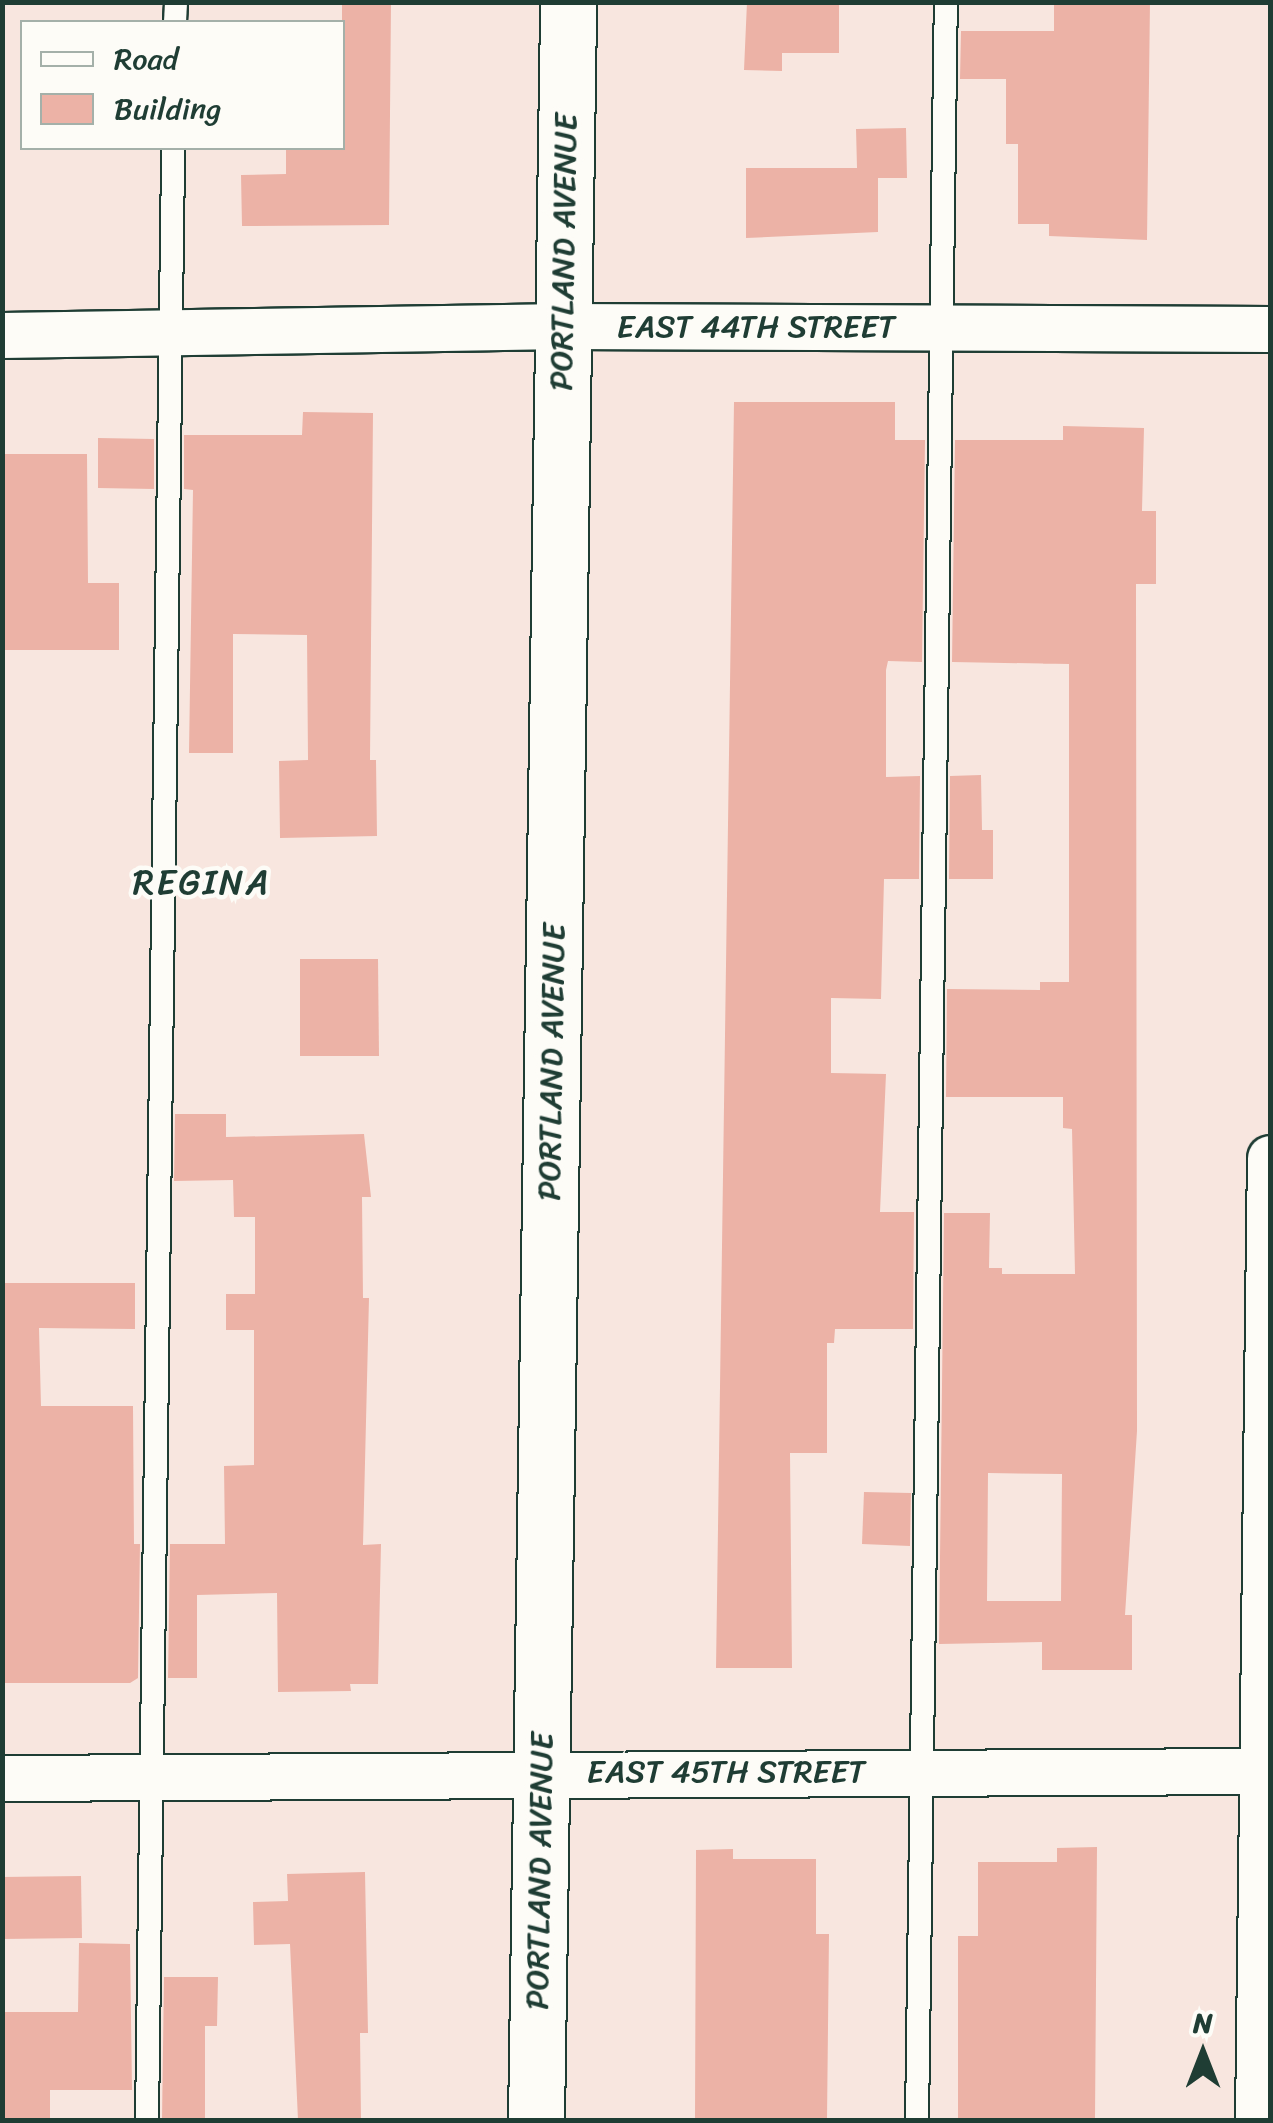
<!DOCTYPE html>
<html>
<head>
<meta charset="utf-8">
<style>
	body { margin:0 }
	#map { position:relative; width:1273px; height:2123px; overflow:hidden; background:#f8e6df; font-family:Sriracha,sans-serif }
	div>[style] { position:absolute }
	.building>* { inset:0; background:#ecb2a6 }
	.roads { filter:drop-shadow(2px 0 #1f3d34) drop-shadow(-2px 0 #1f3d34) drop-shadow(0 2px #1f3d34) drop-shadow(0 -2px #1f3d34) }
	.lane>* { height:22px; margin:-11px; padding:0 11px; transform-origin:11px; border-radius:11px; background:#fdfcf7 }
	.street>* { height:45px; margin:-22.5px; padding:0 22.5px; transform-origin:22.5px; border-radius:22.5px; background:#fdfcf7 }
	.secondary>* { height:55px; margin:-27.5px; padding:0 27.5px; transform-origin:27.5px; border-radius:27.5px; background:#fdfcf7 }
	span { translate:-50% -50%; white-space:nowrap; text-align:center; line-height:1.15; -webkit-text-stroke:9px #fdfcf7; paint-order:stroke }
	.street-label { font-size:32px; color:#1f3d34 }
	.neighbourhood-label { font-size:35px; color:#1f3d34; letter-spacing:2.5px }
	.frame { position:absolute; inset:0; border:5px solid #1f3d34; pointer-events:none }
	.legend { position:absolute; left:20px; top:20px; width:325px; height:130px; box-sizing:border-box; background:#fdfcf7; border:2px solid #a4b0a9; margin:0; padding:12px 18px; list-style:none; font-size:30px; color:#1f3d34 }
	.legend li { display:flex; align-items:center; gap:20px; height:50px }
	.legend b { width:50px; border:2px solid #a4b0a9 }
	.north { position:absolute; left:1153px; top:2003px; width:100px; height:100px; -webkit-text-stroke:8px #fdfcf7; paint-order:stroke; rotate:0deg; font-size:28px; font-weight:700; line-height:40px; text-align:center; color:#1f3d34 }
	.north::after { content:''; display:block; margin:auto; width:35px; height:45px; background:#1f3d34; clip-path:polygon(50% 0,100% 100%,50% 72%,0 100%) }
</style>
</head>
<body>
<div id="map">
	<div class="building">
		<i style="clip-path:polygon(342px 2px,391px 2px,389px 225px,242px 226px,241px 175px,286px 174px,286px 148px,342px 148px)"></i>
		<i style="clip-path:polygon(747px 2px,839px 2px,839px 53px,782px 53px,782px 71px,744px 70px)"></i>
		<i style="clip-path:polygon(1054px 2px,1150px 2px,1147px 240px,1049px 236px,1049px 224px,1018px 224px,1018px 144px,1006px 144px,1006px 79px,960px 79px,961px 31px,1054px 31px)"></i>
		<i style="clip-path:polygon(906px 128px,907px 178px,878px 178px,878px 232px,746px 238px,746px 168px,857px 168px,856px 129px)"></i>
		<i style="clip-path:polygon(734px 402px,895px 402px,895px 440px,925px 440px,922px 662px,888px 661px,886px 670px,886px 777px,920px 776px,919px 879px,884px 879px,881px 999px,831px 998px,831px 1073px,886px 1074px,880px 1212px,914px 1212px,913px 1329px,835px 1329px,834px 1343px,827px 1343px,827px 1453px,790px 1453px,792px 1668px,716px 1668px)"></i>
		<i style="clip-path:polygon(303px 412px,373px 413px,370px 760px,376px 760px,377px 836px,280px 838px,279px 761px,308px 760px,307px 635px,233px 634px,233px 753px,189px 753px,193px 490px,184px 489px,184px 435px,302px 435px)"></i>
		<i style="clip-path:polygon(evenodd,1063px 426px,1144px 428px,1142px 511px,1156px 511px,1156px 584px,1136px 584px,1137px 1431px,1125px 1615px,1132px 1615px,1132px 1670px,1042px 1670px,1042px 1642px,939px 1644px,944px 1213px,990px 1213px,989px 1268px,1002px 1268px,1002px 1274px,1075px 1274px,1072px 1129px,1063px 1128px,1063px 1097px,946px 1097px,947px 989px,1040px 990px,1040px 982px,1069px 982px,1069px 664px,952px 662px,955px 440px,1063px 440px,1063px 426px,988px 1473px,1062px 1474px,1061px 1601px,987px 1601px,988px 1473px)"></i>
		<i style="clip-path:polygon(98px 438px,154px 439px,154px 489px,98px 488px)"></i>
		<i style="clip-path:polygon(2px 454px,87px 454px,88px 583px,119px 583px,119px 650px,2px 650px)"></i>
		<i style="clip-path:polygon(981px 775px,982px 830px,993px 830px,993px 879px,949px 879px,950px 776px)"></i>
		<i style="clip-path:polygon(300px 959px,378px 959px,379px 1056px,300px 1056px)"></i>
		<i style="clip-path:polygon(175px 1114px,226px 1114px,226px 1137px,364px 1134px,371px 1197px,362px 1197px,363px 1298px,369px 1298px,363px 1545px,381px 1544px,378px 1684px,350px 1684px,351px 1691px,278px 1692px,277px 1593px,197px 1595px,197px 1678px,168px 1678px,170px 1544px,225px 1544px,224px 1466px,254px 1465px,254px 1330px,226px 1330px,226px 1294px,255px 1294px,255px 1217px,234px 1217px,233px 1180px,174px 1181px)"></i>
		<i style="clip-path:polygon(2px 1283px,135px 1283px,135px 1329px,39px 1328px,41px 1406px,133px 1406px,134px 1544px,140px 1544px,138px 1678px,130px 1683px,2px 1683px)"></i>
		<i style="clip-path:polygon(864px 1492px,911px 1493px,910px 1546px,862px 1544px)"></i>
		<i style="clip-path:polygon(1097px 1847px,1095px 2120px,958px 2120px,958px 1936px,978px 1936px,978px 1862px,1057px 1862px,1057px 1848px)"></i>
		<i style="clip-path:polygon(733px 1849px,733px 1859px,816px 1859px,816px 1934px,829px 1934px,827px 2120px,695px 2120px,696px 1850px)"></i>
		<i style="clip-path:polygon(365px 1872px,368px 2033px,360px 2033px,361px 2120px,298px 2120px,290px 1944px,254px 1945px,253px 1902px,288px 1901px,287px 1874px)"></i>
		<i style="clip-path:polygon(81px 1876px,82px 1938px,2px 1939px,2px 1877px)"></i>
		<i style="clip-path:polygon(79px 1943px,130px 1944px,132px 2090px,50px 2090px,50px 2120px,2px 2120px,2px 2012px,78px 2012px)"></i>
		<i style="clip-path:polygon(164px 1977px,218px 1977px,217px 2026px,205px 2026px,205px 2120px,162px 2120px)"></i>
	</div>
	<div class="roads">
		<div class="lane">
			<i style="left:175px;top:22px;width:20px;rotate:-87deg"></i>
			<i style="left:147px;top:2120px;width:1972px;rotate:-89.24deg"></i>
			<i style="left:917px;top:2120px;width:2118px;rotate:-89.22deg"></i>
		</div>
		<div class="street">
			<i style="left:2px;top:335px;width:561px;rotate:-0.92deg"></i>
			<i style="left:563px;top:326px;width:707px;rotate:0.24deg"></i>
			<i style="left:2px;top:1778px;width:1268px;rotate:-0.32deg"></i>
			<i style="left:1258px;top:2120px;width:962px;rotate:-89.29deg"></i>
		</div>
		<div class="secondary">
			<i style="left:536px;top:2120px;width:2118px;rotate:-89.13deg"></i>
		</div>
	</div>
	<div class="street-label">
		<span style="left:564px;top:252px;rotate:-89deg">PORTLAND AVENUE</span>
		<span style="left:756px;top:327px">EAST 44TH STREET</span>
		<span style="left:552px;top:1062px;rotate:-89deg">PORTLAND AVENUE</span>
		<span style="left:726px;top:1772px">EAST 45TH STREET</span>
		<span style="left:540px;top:1871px;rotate:-89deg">PORTLAND AVENUE</span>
	</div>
	<div class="neighbourhood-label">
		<span style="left:202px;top:882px">REGINA</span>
	</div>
	<div class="frame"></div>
	<ul class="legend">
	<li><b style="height:12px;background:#fdfcf7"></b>Road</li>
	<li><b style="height:28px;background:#ecb2a6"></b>Building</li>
	</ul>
	<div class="north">N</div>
</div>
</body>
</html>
